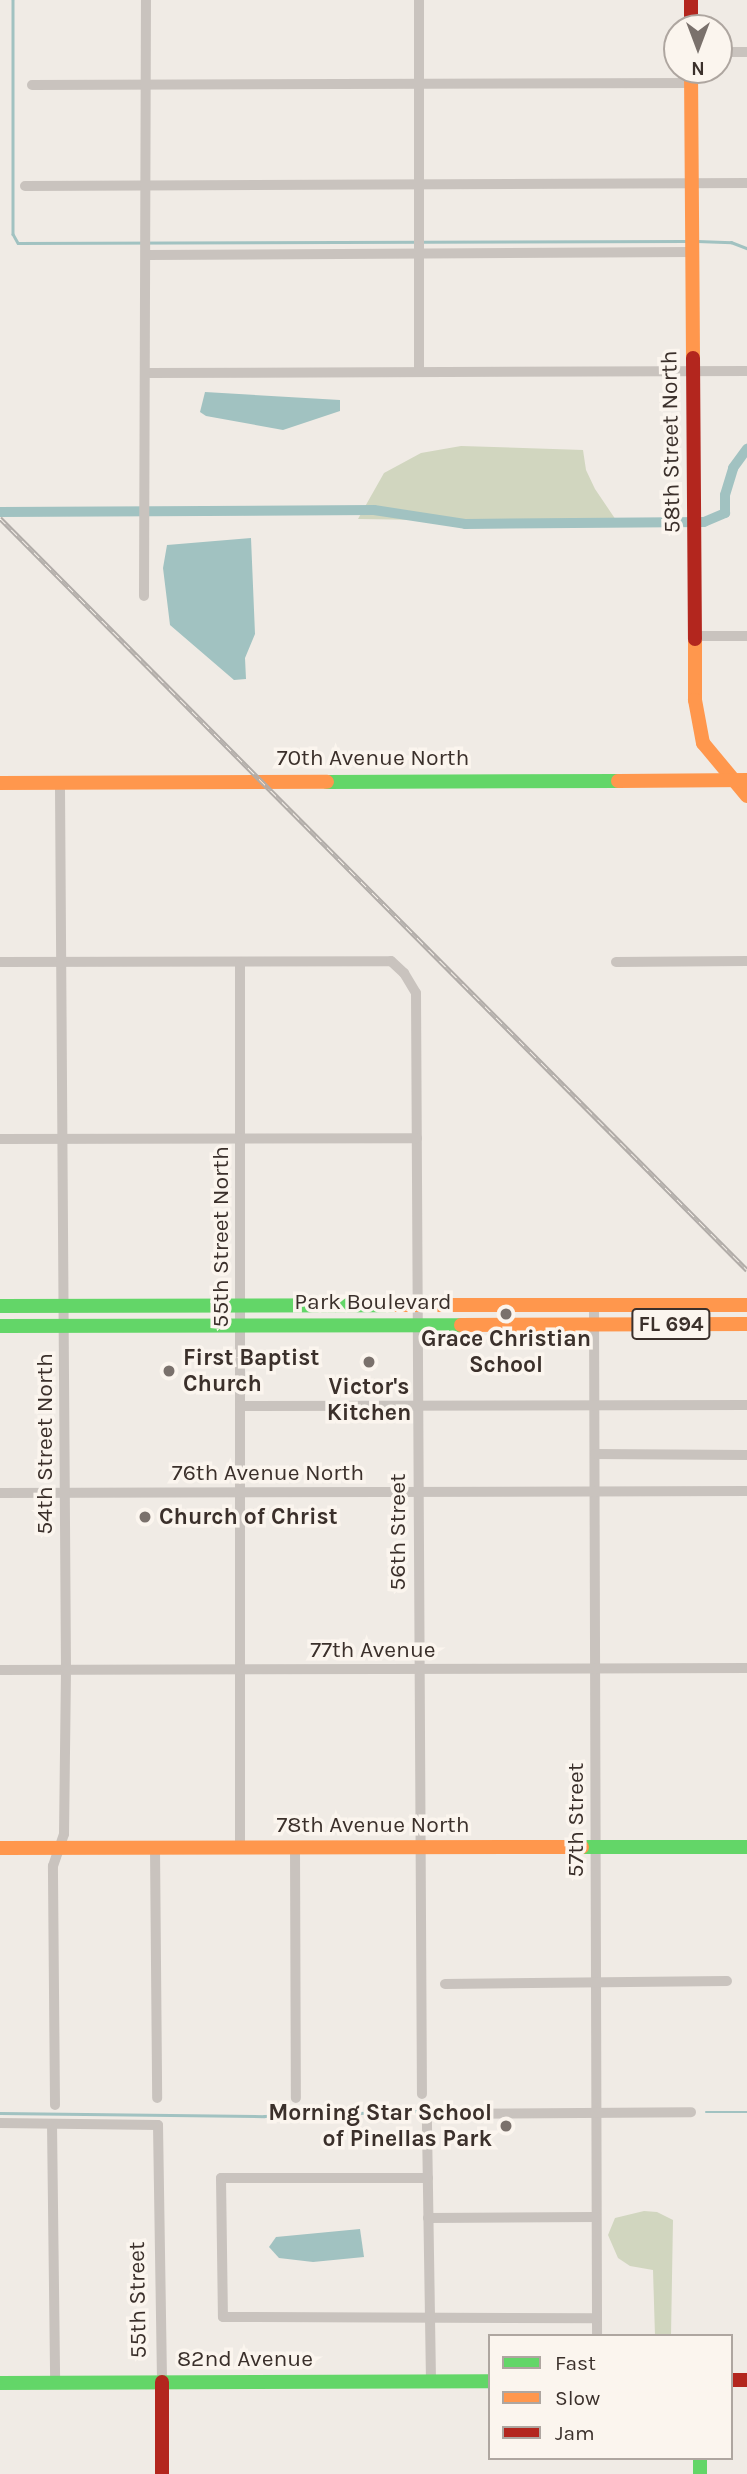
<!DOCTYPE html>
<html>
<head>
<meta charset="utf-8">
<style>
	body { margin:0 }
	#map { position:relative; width:747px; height:2474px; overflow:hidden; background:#f0ebe5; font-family:Karla,sans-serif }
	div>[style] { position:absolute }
	.green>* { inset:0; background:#d1d6bf }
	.water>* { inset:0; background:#a1c2c1 }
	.stream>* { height:2.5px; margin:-1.25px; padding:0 1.25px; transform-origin:1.25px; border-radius:1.25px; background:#a1c2c1 }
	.canal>* { height:10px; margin:-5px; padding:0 5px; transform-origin:5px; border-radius:5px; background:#a1c2c1 }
	.street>* { height:10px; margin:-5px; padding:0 5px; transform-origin:5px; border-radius:5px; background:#c9c3be }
	.fast>* { height:14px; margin:-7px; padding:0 7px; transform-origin:7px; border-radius:7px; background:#63d668 }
	.slow>* { height:14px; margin:-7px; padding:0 7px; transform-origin:7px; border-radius:7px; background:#ff974d }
	.jam>* { height:14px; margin:-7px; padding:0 7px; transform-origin:7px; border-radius:7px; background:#b3261e }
	.rail>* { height:5px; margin-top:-2.5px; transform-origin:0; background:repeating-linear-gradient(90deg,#fbf5ee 0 8px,#b1aca8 0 16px); box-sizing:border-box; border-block:2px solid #b1aca8 }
	.dots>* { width:19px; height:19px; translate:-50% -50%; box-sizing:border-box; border:4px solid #fbf5ee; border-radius:50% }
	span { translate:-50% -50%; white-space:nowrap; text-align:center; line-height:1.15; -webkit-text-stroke:7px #fbf5ee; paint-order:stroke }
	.shield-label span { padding:2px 5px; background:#fbf5ee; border:2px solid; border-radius:5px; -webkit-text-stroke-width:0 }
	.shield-label { font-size:21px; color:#3b302b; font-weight:700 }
	.street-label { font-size:23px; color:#3b302b }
	.poi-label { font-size:23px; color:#3b302b; font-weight:700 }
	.left { translate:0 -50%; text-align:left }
	.right { translate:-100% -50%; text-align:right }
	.legend { position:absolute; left:488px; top:2334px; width:245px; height:126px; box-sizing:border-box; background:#fbf5ee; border:2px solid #aea6a0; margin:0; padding:9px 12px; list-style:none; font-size:21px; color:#3b302b }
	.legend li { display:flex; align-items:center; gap:14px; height:35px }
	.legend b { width:35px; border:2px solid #aea6a0 }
	.north { position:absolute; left:663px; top:14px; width:70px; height:70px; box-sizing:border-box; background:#fbf5ee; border:2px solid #aea6a0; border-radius:50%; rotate:180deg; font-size:19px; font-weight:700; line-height:28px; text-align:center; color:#3b302b }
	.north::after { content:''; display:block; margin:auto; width:24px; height:32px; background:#7a716c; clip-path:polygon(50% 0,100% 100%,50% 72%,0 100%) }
</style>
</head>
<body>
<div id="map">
	<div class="green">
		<i style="clip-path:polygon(461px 446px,583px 450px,586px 470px,595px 489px,618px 523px,358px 519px,384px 473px,421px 453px)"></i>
		<i style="clip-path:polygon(644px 2211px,657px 2212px,673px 2220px,671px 2336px,655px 2336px,653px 2270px,630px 2266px,618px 2258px,608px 2235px,615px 2218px)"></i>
	</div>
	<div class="water">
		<i style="clip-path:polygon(205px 392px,340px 400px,340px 411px,283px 430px,206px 416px,200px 412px)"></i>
		<i style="clip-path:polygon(251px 538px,255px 634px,245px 658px,246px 679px,234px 680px,170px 625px,163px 568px,167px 545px)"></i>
		<i style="clip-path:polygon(360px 2229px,364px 2257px,313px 2262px,279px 2258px,269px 2247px,276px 2237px)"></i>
	</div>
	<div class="stream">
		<i style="left:13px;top:0;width:234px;rotate:90deg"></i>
		<i style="left:13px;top:234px;width:10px;rotate:61deg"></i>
		<i style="left:18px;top:243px;width:668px;rotate:-0.17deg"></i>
		<i style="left:697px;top:241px;width:34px;rotate:2deg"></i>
		<i style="left:731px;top:242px;width:17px;rotate:21deg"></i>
		<i style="left:706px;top:2112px;width:41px"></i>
		<i style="left:0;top:2113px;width:264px;rotate:0.7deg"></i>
		<i style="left:264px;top:2116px;width:155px;rotate:-1.8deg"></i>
	</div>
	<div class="canal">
		<i style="left:0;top:512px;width:374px;rotate:-0.3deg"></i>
		<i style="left:374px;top:510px;width:92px;rotate:8.7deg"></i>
		<i style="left:465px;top:524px;width:239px;rotate:-0.5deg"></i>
		<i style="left:704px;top:522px;width:23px;rotate:-23deg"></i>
		<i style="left:725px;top:513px;width:18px;rotate:-90deg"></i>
		<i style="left:725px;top:495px;width:28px;rotate:-73deg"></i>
		<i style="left:733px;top:468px;width:24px;rotate:-54deg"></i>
	</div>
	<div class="street">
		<i style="left:719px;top:52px;width:28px"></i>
		<i style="left:32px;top:85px;width:659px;rotate:-0.17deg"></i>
		<i style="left:25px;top:186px;width:722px;rotate:-0.24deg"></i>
		<i style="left:147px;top:255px;width:544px;rotate:-0.32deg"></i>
		<i style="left:419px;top:372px;width:372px;rotate:-90deg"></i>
		<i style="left:147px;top:373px;width:600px;rotate:-0.19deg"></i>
		<i style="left:144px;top:596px;width:596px;rotate:-89.81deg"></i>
		<i style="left:694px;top:636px;width:53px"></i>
		<i style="left:0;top:962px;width:391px;rotate:-0.1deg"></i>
		<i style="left:391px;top:961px;width:18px;rotate:43deg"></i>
		<i style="left:404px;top:973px;width:23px;rotate:59deg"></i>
		<i style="left:416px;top:993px;width:1101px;rotate:89.69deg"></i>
		<i style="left:240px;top:962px;width:886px;rotate:90deg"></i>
		<i style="left:616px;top:962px;width:131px;rotate:-0.4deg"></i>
		<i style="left:0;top:1139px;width:417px;rotate:-0.1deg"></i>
		<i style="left:594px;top:1305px;width:1031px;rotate:89.83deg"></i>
		<i style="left:240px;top:1406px;width:507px;rotate:-0.11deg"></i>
		<i style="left:595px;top:1454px;width:152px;rotate:0.4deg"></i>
		<i style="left:0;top:1493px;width:747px;rotate:-0.15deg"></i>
		<i style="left:0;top:1670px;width:747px;rotate:-0.15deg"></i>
		<i style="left:155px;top:1848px;width:250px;rotate:89.5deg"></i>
		<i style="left:295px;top:1848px;width:250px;rotate:89.8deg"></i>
		<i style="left:445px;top:1984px;width:282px;rotate:-0.6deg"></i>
		<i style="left:55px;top:2105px;width:239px;rotate:-90.5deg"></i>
		<i style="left:53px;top:1866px;width:34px;rotate:-71deg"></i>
		<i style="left:64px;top:1834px;width:164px;rotate:-89.3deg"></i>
		<i style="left:66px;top:1670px;width:888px;rotate:-90.39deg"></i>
		<i style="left:0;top:2123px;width:158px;rotate:0.7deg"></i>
		<i style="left:158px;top:2125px;width:257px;rotate:89.1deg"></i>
		<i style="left:52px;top:2124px;width:258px;rotate:89.3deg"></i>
		<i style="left:428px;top:2178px;width:207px;rotate:180deg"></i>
		<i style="left:221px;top:2178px;width:139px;rotate:89.2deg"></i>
		<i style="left:223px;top:2317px;width:373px;rotate:0.2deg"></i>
		<i style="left:428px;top:2218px;width:168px;rotate:-0.3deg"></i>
		<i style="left:431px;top:2381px;width:267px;rotate:-90.9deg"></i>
		<i style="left:427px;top:2114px;width:264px;rotate:-0.4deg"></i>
	</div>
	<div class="fast">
		<i style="left:327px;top:782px;width:291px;rotate:-0.2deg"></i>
		<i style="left:0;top:1306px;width:394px;rotate:-0.1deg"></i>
		<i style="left:0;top:1326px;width:461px;rotate:-0.1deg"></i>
		<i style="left:582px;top:1847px;width:165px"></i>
		<i style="left:0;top:2383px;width:490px;rotate:-0.2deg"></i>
		<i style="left:700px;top:2458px;width:16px;rotate:90deg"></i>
	</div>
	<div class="slow">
		<i style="left:691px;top:70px;width:288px;rotate:89.6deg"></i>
		<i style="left:695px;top:639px;width:61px;rotate:90deg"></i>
		<i style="left:695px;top:700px;width:44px;rotate:79.5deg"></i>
		<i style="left:703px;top:743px;width:69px;rotate:50.3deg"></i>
		<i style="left:618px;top:781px;width:129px;rotate:-0.4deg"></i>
		<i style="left:0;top:783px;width:327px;rotate:-0.2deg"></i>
		<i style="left:394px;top:1305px;width:353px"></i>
		<i style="left:461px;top:1325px;width:286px;rotate:-0.2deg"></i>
		<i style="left:0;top:1848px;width:582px;rotate:-0.1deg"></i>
	</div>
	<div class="jam">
		<i style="left:691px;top:0;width:28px;rotate:90deg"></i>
		<i style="left:693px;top:358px;width:281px;rotate:89.6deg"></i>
		<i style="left:731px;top:2380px;width:16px"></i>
		<i style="left:162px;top:2382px;width:92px;rotate:90deg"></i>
	</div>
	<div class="rail">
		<i style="left:0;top:518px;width:1060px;rotate:45.19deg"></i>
	</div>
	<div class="dots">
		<i style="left:506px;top:1314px;background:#7a716c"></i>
		<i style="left:369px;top:1362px;background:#7a716c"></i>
		<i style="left:169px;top:1371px;background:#7a716c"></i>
		<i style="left:145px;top:1517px;background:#7a716c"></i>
		<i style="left:506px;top:2126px;background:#7a716c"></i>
	</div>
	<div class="shield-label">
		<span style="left:671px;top:1324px">FL 694</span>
	</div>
	<div class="street-label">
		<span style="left:671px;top:442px;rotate:-91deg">58th Street North</span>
		<span style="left:373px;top:758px">70th Avenue North</span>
		<span style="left:221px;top:1237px;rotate:-90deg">55th Street North</span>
		<span style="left:373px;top:1302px">Park Boulevard</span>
		<span style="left:45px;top:1444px;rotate:-90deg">54th Street North</span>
		<span style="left:268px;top:1473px">76th Avenue North</span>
		<span style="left:398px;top:1532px;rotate:-90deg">56th Street</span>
		<span style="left:373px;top:1650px">77th Avenue</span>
		<span style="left:576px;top:1820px;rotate:-90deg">57th Street</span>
		<span style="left:373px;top:1825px">78th Avenue North</span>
		<span style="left:138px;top:2300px;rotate:-91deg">55th Street</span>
		<span style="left:245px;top:2359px">82nd Avenue</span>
	</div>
	<div class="poi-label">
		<span style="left:506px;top:1352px">Grace Christian<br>School</span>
		<span class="left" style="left:183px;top:1371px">First Baptist<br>Church</span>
		<span style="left:369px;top:1400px">Victor's<br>Kitchen</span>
		<span class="left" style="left:159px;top:1517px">Church of Christ</span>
		<span class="right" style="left:492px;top:2126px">Morning Star School<br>of Pinellas Park</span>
	</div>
	<ul class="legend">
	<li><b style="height:9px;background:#63d668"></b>Fast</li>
	<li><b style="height:9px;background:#ff974d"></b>Slow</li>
	<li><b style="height:9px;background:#b3261e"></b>Jam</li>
	</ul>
	<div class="north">N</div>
</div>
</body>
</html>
